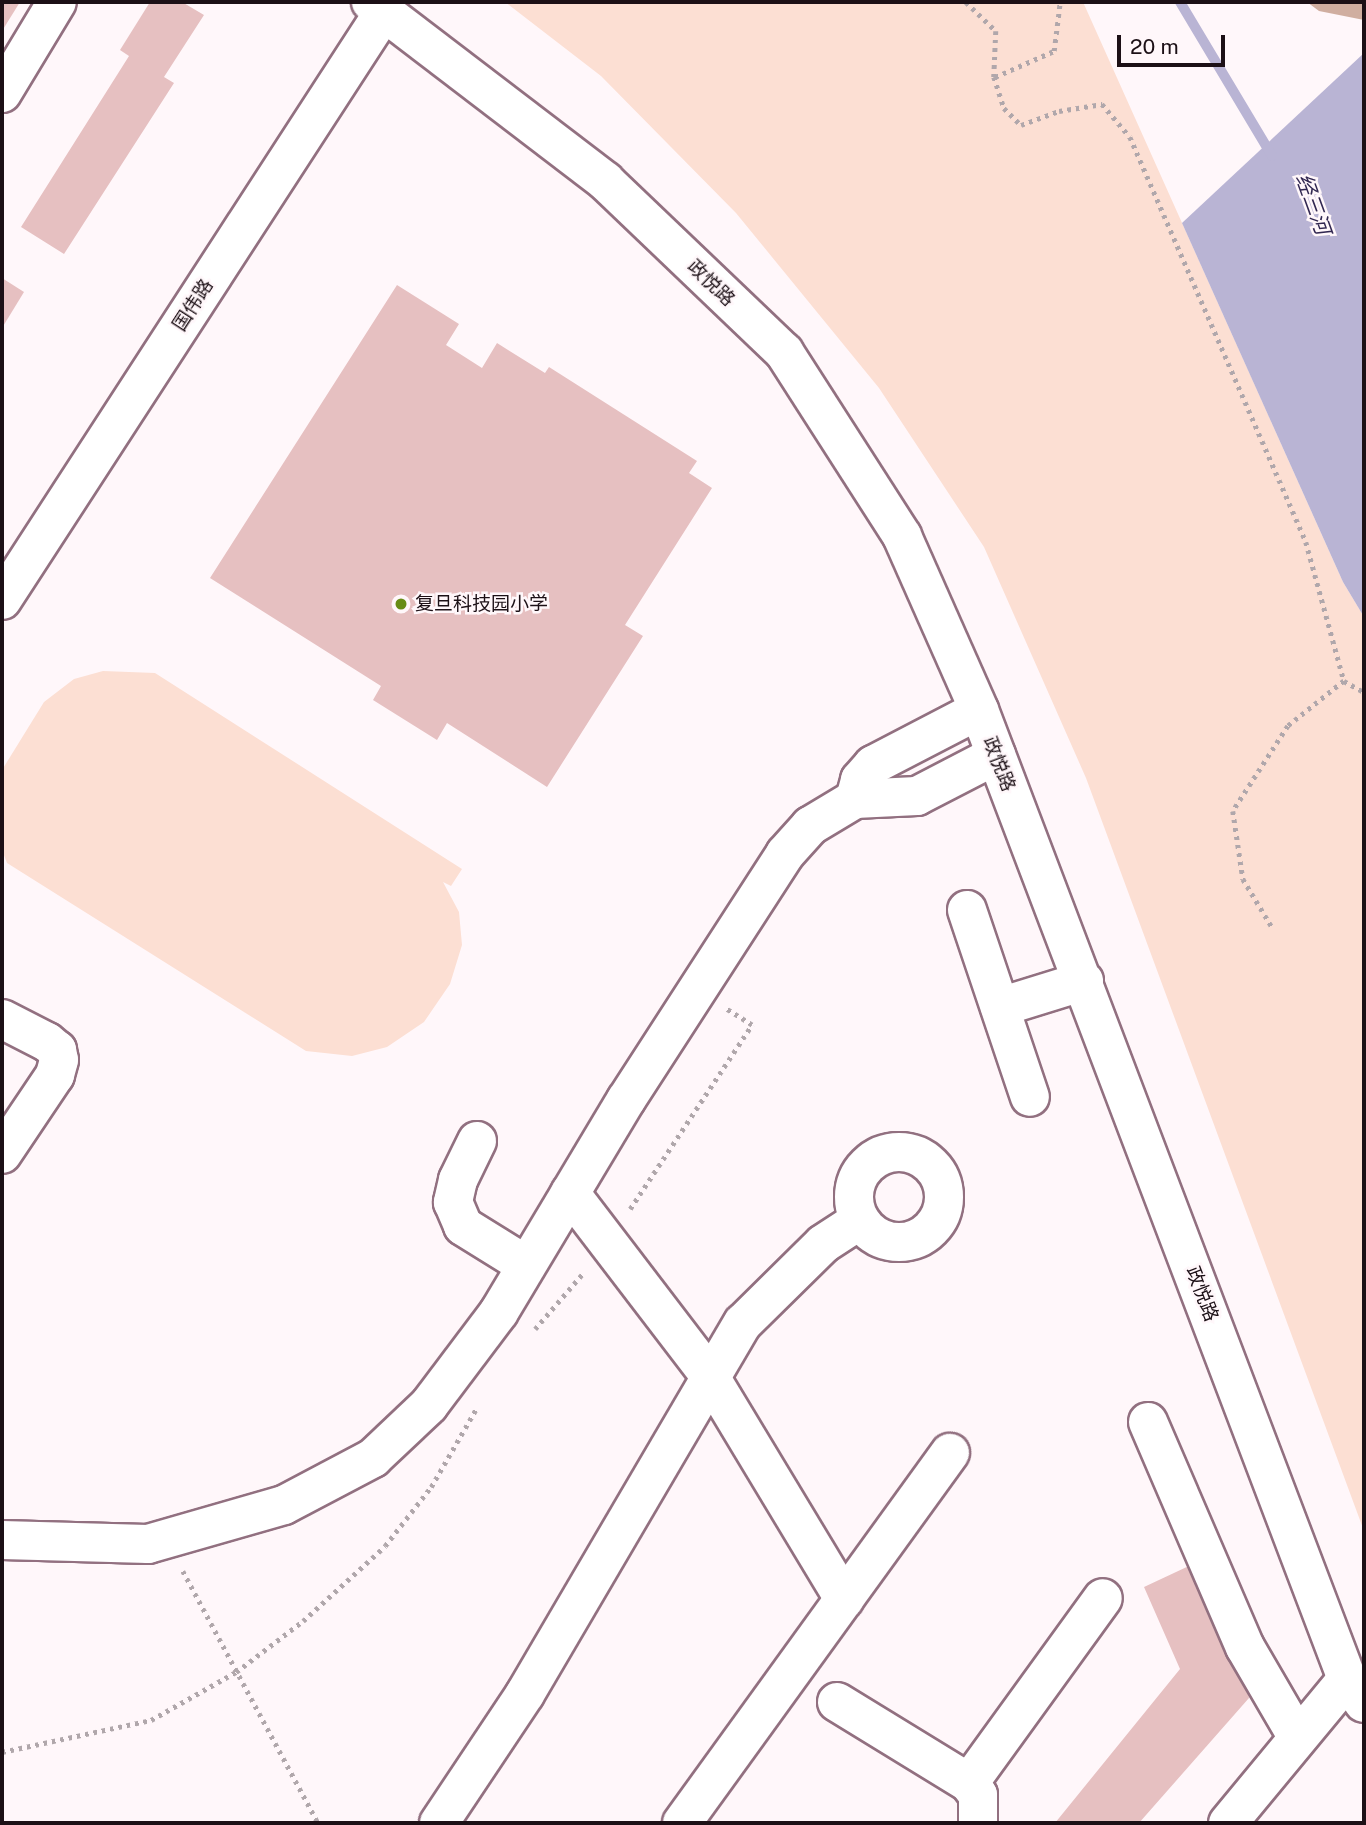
<!DOCTYPE html>
<html>
<head>
<meta charset="utf-8">
<style>
	body { margin:0 }
	#map { position:relative; width:1366px; height:1825px; overflow:hidden; background:#fff7fa; font-family:"Public Sans","Noto Sans SC",sans-serif }
	div>[style] { position:absolute }
	.green>* { inset:0; background:#fcdfd3 }
	.forest>* { inset:0; background:#d0aea0 }
	.water>* { inset:0; background:#b9b4d4 }
	.stream>* { height:10px; margin:-5px; padding:0 5px; transform-origin:5px; border-radius:5px; background:#b9b4d4 }
	.building>* { inset:0; background:#e6c0c1 }
	.path>* { height:4.5px; margin-top:-2.25px; transform-origin:0; background:repeating-linear-gradient(90deg,#b0a7ab 0 3.5px,transparent 0 8.5px) }
	.roads { filter:drop-shadow(2px 0 #927080) drop-shadow(-2px 0 #927080) drop-shadow(0 2px #927080) drop-shadow(0 -2px #927080) }
	.minor>* { height:38px; margin:-19px; padding:0 19px; transform-origin:19px; border-radius:19px; background:#fff }
	.minor>.ring { margin:-19px; padding:0; box-sizing:content-box; background:none; border:38px solid #fff; border-radius:50% }
	.dots>* { width:19px; height:19px; translate:-50% -50%; box-sizing:border-box; border:4px solid #fff7fa; border-radius:50% }
	span { translate:-50% -50%; white-space:nowrap; text-align:center; line-height:1.15; -webkit-text-stroke:5px #fff7fa; paint-order:stroke }
	.street-label { font-size:19px; color:#1c1016 }
	.poi-label { font-size:19px; color:#1c1016 }
	.left { translate:0 -50%; text-align:left }
	.water-label { font-size:21px; color:#312751; font-style:italic }
	.frame { position:absolute; inset:0; border:4px solid #1c1016; pointer-events:none }
	.scale { position:absolute; left:1117px; top:35px; width:108px; height:32px; box-sizing:border-box; border:4px solid #1c1016; border-top:0; padding-left:9px; font-size:21px; line-height:24px; white-space:nowrap; color:#1c1016; -webkit-text-stroke:5px #fff7fa; paint-order:stroke }
</style>
</head>
<body>
<div id="map">
	<div class="green">
		<i style="clip-path:polygon(505px 2px,1083px 2px,1343px 582px,1364px 617px,1364px 1531px,1086px 778px,984px 547px,879px 388px,736px 213px,601px 76px)"></i>
		<i style="clip-path:polygon(103px 671px,155px 673px,462px 869px,451px 886px,443px 882px,459px 912px,462px 945px,450px 984px,424px 1022px,387px 1047px,352px 1056px,306px 1051px,7px 863px,2px 850px,2px 770px,44px 702px,74px 679px)"></i>
	</div>
	<div class="forest">
		<i style="clip-path:polygon(1307px 2px,1364px 2px,1364px 20px,1319px 11px)"></i>
	</div>
	<div class="water">
		<i style="clip-path:polygon(1364px 53px,1364px 617px,1343px 582px,1182px 223px)"></i>
	</div>
	<div class="stream">
		<i style="left:1180px;top:2px;width:179px;rotate:59.1deg"></i>
	</div>
	<div class="building">
		<i style="clip-path:polygon(2px 2px,20px 2px,2px 31px)"></i>
		<i style="clip-path:polygon(150px 2px,182px 2px,204px 15px,164px 77px,174px 83px,64px 254px,21px 227px,129px 56px,120px 50px)"></i>
		<i style="clip-path:polygon(2px 278px,24px 292px,2px 328px)"></i>
		<i style="clip-path:polygon(397px 285px,459px 324px,446px 345px,482px 368px,497px 343px,545px 373px,549px 367px,697px 461px,689px 473px,712px 488px,625px 625px,643px 636px,547px 787px,447px 723px,437px 740px,373px 700px,381px 686px,210px 578px)"></i>
		<i style="clip-path:polygon(1191px 1565px,1245px 1673px,1249px 1698px,1139px 1823px,1055px 1823px,1180px 1669px,1144px 1587px)"></i>
	</div>
	<div class="path">
		<i style="left:966px;top:2px;width:42px;rotate:44deg"></i>
		<i style="left:996px;top:31px;width:46px;rotate:92.5deg"></i>
		<i style="left:994px;top:77px;width:33px;rotate:72deg"></i>
		<i style="left:1004px;top:108px;width:24px;rotate:45deg"></i>
		<i style="left:1021px;top:125px;width:40px;rotate:-20.2deg"></i>
		<i style="left:1059px;top:111px;width:44px;rotate:-9.2deg"></i>
		<i style="left:1102px;top:104px;width:43px;rotate:49.7deg"></i>
		<i style="left:1130px;top:137px;width:442px;rotate:66.5deg"></i>
		<i style="left:1306px;top:542px;width:144px;rotate:74.7deg"></i>
		<i style="left:1344px;top:681px;width:72px;rotate:141.2deg"></i>
		<i style="left:1288px;top:726px;width:101px;rotate:122.9deg"></i>
		<i style="left:1233px;top:811px;width:69px;rotate:81.6deg"></i>
		<i style="left:1243px;top:879px;width:56px;rotate:58.9deg"></i>
		<i style="left:995px;top:77px;width:64px;rotate:-23.8deg"></i>
		<i style="left:1054px;top:51px;width:49px;rotate:-83deg"></i>
		<i style="left:1344px;top:681px;width:23px;rotate:29deg"></i>
		<i style="left:630px;top:1209px;width:221px;rotate:-56.5deg"></i>
		<i style="left:752px;top:1025px;width:31px;rotate:-148deg"></i>
		<i style="left:535px;top:1329px;width:75px;rotate:-49.3deg"></i>
		<i style="left:183px;top:1571px;width:286px;rotate:61.8deg"></i>
		<i style="left:2px;top:1752px;width:152px;rotate:-12.1deg"></i>
		<i style="left:151px;top:1720px;width:98px;rotate:-29.5deg"></i>
		<i style="left:236px;top:1672px;width:84px;rotate:-37.3deg"></i>
		<i style="left:303px;top:1621px;width:111px;rotate:-42.4deg"></i>
		<i style="left:385px;top:1546px;width:75px;rotate:-52.1deg"></i>
		<i style="left:431px;top:1487px;width:90px;rotate:-60deg"></i>
	</div>
	<div class="roads">
		<div class="minor">
			<i style="left:371px;top:2px;width:295px;rotate:37.4deg"></i>
			<i style="left:605px;top:181px;width:248px;rotate:43.7deg"></i>
			<i style="left:784px;top:352px;width:219px;rotate:57.3deg"></i>
			<i style="left:902px;top:536px;width:190px;rotate:66.1deg"></i>
			<i style="left:979px;top:710px;width:1037px;rotate:69.2deg"></i>
			<i style="left:1347px;top:1679px;width:29px;rotate:55deg"></i>
			<i style="left:2px;top:93px;width:106px;rotate:-58.9deg"></i>
			<i style="left:2px;top:600px;width:703px;rotate:-57.01deg"></i>
			<i style="left:855px;top:799px;width:20px;rotate:-75deg"></i>
			<i style="left:860px;top:780px;width:20px;rotate:-49deg"></i>
			<i style="left:873px;top:765px;width:119px;rotate:-27.4deg"></i>
			<i style="left:967px;top:910px;width:197px;rotate:71.4deg"></i>
			<i style="left:1000px;top:1007px;width:88px;rotate:-17.2deg"></i>
			<i style="left:2px;top:1019px;width:51px;rotate:27.1deg"></i>
			<i style="left:47px;top:1042px;width:13px;rotate:39deg"></i>
			<i style="left:57px;top:1050px;width:10px;rotate:79deg"></i>
			<i style="left:59px;top:1060px;width:16px;rotate:105deg"></i>
			<i style="left:55px;top:1075px;width:95px;rotate:123.9deg"></i>
			<i style="left:477px;top:1141px;width:43px;rotate:116deg"></i>
			<i style="left:458px;top:1180px;width:23px;rotate:103deg"></i>
			<i style="left:453px;top:1202px;width:26px;rotate:67deg"></i>
			<i style="left:463px;top:1226px;width:74px;rotate:31.8deg"></i>
			<i class="ring" style="left:854px;top:1152px;width:52px;height:52px"></i>
			<i style="left:570px;top:1193px;width:229px;rotate:52.6deg"></i>
			<i style="left:709px;top:1375px;width:262px;rotate:58.9deg"></i>
			<i style="left:1148px;top:1422px;width:245px;rotate:66.7deg"></i>
			<i style="left:1245px;top:1647px;width:105px;rotate:59.8deg"></i>
			<i style="left:2px;top:1540px;width:146px;rotate:1.6deg"></i>
			<i style="left:148px;top:1544px;width:141px;rotate:-16deg"></i>
			<i style="left:284px;top:1505px;width:101px;rotate:-27.8deg"></i>
			<i style="left:373px;top:1458px;width:77px;rotate:-43.4deg"></i>
			<i style="left:429px;top:1405px;width:116px;rotate:-53deg"></i>
			<i style="left:499px;top:1312px;width:247px;rotate:-59.1deg"></i>
			<i style="left:626px;top:1100px;width:293px;rotate:-57.1deg"></i>
			<i style="left:785px;top:854px;width:38px;rotate:-48deg"></i>
			<i style="left:810px;top:826px;width:52px;rotate:-31deg"></i>
			<i style="left:855px;top:799px;width:62px;rotate:-2.8deg"></i>
			<i style="left:917px;top:796px;width:89px;rotate:-27.4deg"></i>
			<i style="left:837px;top:1702px;width:155px;rotate:31.5deg"></i>
			<i style="left:969px;top:1783px;width:15px;rotate:53deg"></i>
			<i style="left:978px;top:1795px;width:28px;rotate:90deg"></i>
			<i style="left:969px;top:1783px;width:228px;rotate:-54.1deg"></i>
			<i style="left:439px;top:1823px;width:155px;rotate:-56.3deg"></i>
			<i style="left:525px;top:1694px;width:430px;rotate:-59.6deg"></i>
			<i style="left:743px;top:1323px;width:112px;rotate:-44.6deg"></i>
			<i style="left:823px;top:1244px;width:44px;rotate:-33deg"></i>
			<i style="left:682px;top:1823px;width:457px;rotate:-54.1deg"></i>
			<i style="left:1228px;top:1823px;width:187px;rotate:-50.4deg"></i>
		</div>
	</div>
	<div class="dots">
		<i style="left:401px;top:604px;background:#678c15"></i>
	</div>
	<div class="street-label">
		<span style="left:711px;top:283px;rotate:44deg">政悦路</span>
		<span style="left:193px;top:305px;rotate:-57deg">国伟路</span>
		<span style="left:999px;top:764px;rotate:69deg">政悦路</span>
		<span style="left:1202px;top:1294px;rotate:69deg">政悦路</span>
	</div>
	<div class="poi-label">
		<span class="left" style="left:415px;top:604px">复旦科技园小学</span>
	</div>
	<div class="water-label">
		<span style="left:1313px;top:204px;rotate:70deg">经三河</span>
	</div>
	<div class="frame"></div>
	<div class="scale">20 m</div>
</div>
</body>
</html>
